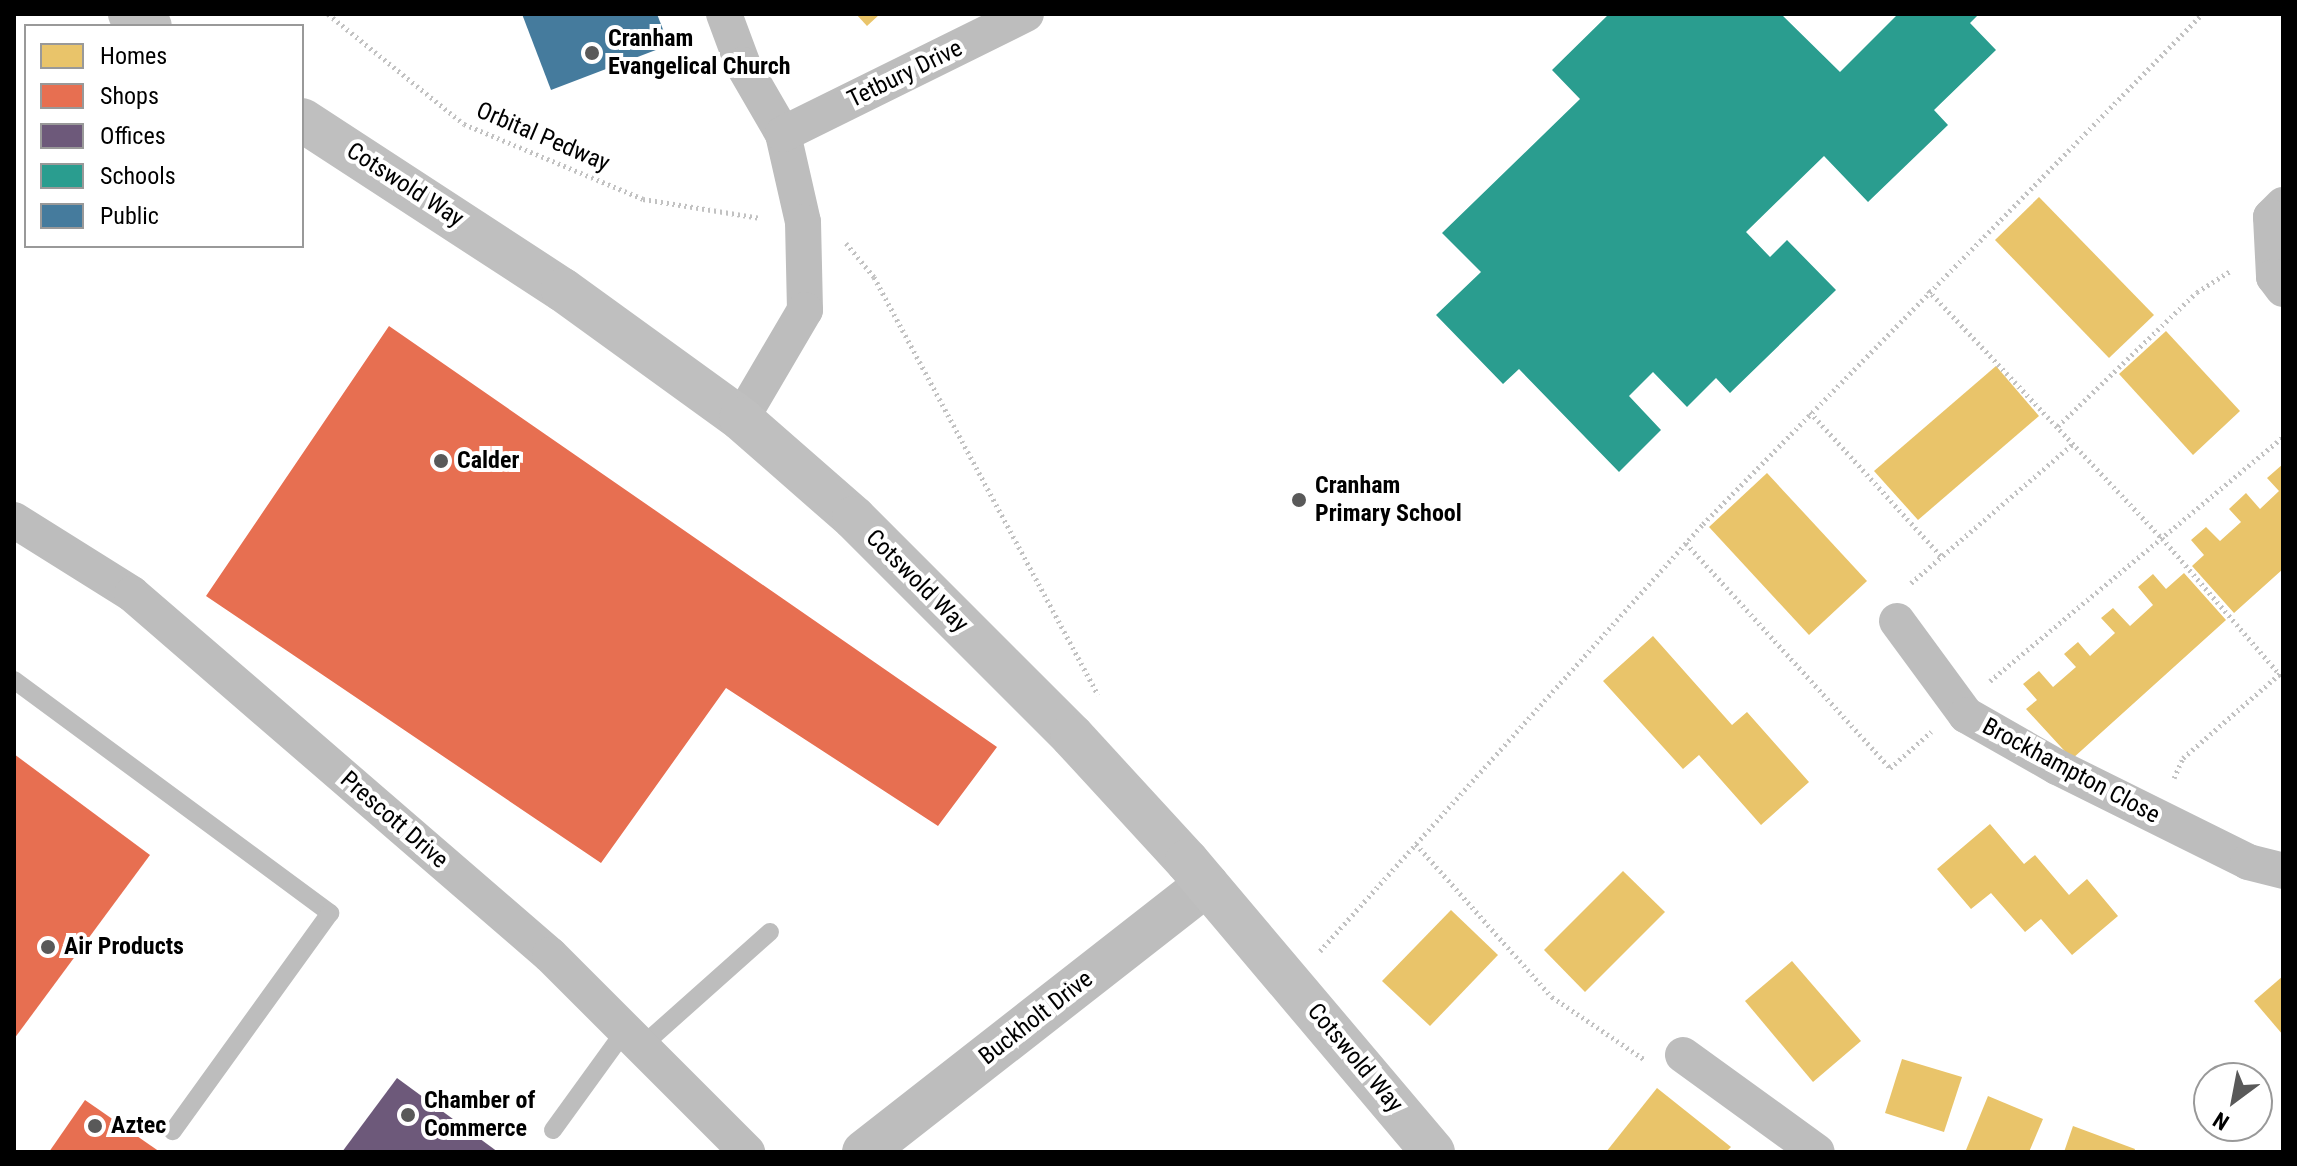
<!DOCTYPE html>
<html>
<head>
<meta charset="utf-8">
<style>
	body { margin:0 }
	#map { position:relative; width:2297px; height:1166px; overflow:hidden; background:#fff; font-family:"Roboto Condensed",sans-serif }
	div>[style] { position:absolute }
	.homes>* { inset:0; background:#e9c46a }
	.shops>* { inset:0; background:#e76f51 }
	.offices>* { inset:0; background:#6d597a }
	.schools>* { inset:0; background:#2a9d8f }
	.public>* { inset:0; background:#457b9d }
	.path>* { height:5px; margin-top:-2.5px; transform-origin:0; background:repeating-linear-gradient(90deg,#c2c2c2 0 2px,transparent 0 6px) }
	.service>* { height:18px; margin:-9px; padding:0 9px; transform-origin:9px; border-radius:9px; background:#bdbdbd }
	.minor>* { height:36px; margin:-18px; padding:0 18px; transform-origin:18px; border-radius:18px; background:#bdbdbd }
	.tertiary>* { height:44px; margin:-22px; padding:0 22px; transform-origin:22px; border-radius:22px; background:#bdbdbd }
	.secondary>* { height:44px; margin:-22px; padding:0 22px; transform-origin:22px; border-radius:22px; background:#bfbfbf }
	.dots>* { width:22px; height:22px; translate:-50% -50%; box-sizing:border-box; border:4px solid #fff; border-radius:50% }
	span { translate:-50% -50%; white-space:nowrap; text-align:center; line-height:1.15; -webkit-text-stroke:8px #fff; paint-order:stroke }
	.poi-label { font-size:24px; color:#000; font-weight:700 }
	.left { translate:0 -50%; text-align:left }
	.street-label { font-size:24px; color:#000 }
	.frame { position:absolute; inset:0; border:16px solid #000; pointer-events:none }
	.legend { position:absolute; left:24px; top:24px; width:280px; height:224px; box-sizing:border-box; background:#fff; border:2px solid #999; margin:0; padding:10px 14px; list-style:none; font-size:24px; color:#000 }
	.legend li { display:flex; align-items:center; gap:16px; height:40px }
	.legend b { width:40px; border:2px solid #999 }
	.north { position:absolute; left:2193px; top:1062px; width:80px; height:80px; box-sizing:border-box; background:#fff; border:2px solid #999; border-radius:50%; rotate:212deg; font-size:22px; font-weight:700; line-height:32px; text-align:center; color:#000 }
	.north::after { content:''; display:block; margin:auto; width:28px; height:36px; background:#595959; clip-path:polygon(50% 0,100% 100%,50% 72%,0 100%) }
</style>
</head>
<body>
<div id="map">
	<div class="homes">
		<i style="clip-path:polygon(856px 14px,880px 14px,867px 26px)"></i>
		<i style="clip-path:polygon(2039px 197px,2154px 315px,2109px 358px,1995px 240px)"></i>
		<i style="clip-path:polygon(2166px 331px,2240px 411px,2193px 455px,2119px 374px)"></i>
		<i style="clip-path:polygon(1996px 366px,2039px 416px,1918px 520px,1874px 471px)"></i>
		<i style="clip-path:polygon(2283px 464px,2283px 569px,2234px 613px,2192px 566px,2204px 555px,2191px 540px,2206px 527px,2220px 541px,2241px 522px,2229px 509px,2246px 493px,2260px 509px,2279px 491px,2267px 478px)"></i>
		<i style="clip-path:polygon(1767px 473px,1867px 581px,1809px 635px,1709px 527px)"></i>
		<i style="clip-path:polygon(2184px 573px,2226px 620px,2072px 759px,2026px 709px,2037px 700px,2023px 684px,2039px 671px,2053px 687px,2076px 667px,2064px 654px,2078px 642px,2090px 656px,2115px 633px,2101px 618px,2113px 608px,2130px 626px,2153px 605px,2138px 587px,2153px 574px,2166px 589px)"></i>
		<i style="clip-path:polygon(1653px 636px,1732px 725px,1747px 712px,1809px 782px,1761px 825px,1699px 755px,1683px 769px,1603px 681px)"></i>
		<i style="clip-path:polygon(1990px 824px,2024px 864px,2035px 855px,2069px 895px,2087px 879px,2118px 916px,2072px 955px,2041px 919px,2025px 932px,1991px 893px,1971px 909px,1937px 869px)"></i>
		<i style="clip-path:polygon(1623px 871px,1665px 912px,1585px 992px,1544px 950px)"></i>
		<i style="clip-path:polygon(1451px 910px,1498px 955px,1430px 1026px,1382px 981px)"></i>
		<i style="clip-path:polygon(1792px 961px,1861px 1041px,1813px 1082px,1745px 1001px)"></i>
		<i style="clip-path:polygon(2283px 976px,2283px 1035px,2254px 1001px)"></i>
		<i style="clip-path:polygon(1902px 1059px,1962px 1077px,1944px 1132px,1885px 1113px)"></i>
		<i style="clip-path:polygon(1657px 1088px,1731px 1147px,1726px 1152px,1606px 1152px)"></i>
		<i style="clip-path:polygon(1988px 1096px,2043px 1119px,2029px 1152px,1966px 1150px)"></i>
		<i style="clip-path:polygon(2073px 1126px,2135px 1149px,2134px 1152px,2064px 1152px)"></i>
	</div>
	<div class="shops">
		<i style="clip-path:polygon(389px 326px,997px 747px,938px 826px,726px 688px,601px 863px,206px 596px)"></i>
		<i style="clip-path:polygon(14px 754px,150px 855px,14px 1039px)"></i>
		<i style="clip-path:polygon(85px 1100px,160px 1152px,49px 1152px)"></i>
	</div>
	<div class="offices">
		<i style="clip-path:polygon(397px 1078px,498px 1152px,342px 1152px)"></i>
	</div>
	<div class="schools">
		<i style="clip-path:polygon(1609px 14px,1781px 14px,1840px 72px,1898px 14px,1979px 14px,1970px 23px,1996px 50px,1934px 110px,1948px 125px,1868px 202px,1824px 156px,1746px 232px,1770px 257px,1787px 240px,1836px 290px,1730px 393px,1716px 378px,1687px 407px,1653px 372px,1629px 396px,1661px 430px,1619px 472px,1519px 369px,1503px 384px,1436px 315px,1481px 272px,1442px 233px,1580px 99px,1552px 70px)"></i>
	</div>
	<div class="public">
		<i style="clip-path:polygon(522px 14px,657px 14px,669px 45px,551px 90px)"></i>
	</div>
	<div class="path">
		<i style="left:328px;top:14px;width:175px;rotate:39deg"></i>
		<i style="left:464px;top:124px;width:194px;rotate:22.7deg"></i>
		<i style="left:643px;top:199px;width:119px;rotate:9.2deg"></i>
		<i style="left:846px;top:243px;width:44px;rotate:50.5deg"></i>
		<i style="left:874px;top:277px;width:474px;rotate:61.8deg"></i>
		<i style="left:1928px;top:290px;width:341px;rotate:46.7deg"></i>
		<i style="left:2162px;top:538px;width:185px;rotate:49.2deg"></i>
		<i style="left:1810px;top:412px;width:195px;rotate:47.7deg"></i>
		<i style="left:2058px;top:426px;width:193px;rotate:-44deg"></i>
		<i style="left:2197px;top:292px;width:41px;rotate:-32.2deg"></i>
		<i style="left:1686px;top:543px;width:304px;rotate:47.8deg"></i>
		<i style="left:1890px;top:768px;width:55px;rotate:-41.3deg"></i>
		<i style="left:1911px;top:583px;width:215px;rotate:-40.7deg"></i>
		<i style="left:1990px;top:681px;width:381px;rotate:-39.8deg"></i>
		<i style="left:2174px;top:778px;width:22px;rotate:-66deg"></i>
		<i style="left:2183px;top:758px;width:133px;rotate:-41deg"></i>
		<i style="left:1416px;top:844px;width:205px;rotate:48.4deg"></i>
		<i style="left:1552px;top:997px;width:111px;rotate:34deg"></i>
		<i style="left:1320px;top:951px;width:574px;rotate:-48.11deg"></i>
		<i style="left:1703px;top:524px;width:714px;rotate:-45.62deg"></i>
	</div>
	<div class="service">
		<i style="left:14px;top:680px;width:393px;rotate:36.4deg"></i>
		<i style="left:330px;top:913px;width:269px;rotate:125.8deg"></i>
		<i style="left:643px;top:1045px;width:170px;rotate:-41.7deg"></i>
		<i style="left:553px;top:1130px;width:125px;rotate:-54.1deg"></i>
	</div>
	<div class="minor">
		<i style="left:724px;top:14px;width:54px;rotate:69.6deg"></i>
		<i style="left:743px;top:65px;width:80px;rotate:59.9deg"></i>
		<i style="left:783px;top:134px;width:90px;rotate:77.2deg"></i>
		<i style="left:803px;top:222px;width:88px;rotate:88.7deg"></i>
		<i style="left:805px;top:310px;width:126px;rotate:120.4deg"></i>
		<i style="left:783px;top:134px;width:271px;rotate:-26.3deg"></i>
		<i style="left:2283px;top:205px;width:17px;rotate:135deg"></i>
		<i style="left:2271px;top:217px;width:60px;rotate:87.1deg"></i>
		<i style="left:2274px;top:277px;width:15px;rotate:53deg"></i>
		<i style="left:14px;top:520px;width:139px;rotate:32.1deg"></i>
		<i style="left:132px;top:594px;width:552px;rotate:40.82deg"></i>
		<i style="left:550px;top:955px;width:279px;rotate:45deg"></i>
		<i style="left:1897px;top:621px;width:117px;rotate:53.7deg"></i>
		<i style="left:1966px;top:715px;width:105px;rotate:29.7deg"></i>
		<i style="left:2057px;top:767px;width:213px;rotate:26.4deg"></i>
		<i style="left:2248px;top:862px;width:36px;rotate:14deg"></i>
		<i style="left:1683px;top:1055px;width:165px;rotate:35.9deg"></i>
	</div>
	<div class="tertiary">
		<i style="left:864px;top:1152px;width:435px;rotate:-38deg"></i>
	</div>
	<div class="secondary">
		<i style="left:130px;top:14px;width:23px;rotate:31deg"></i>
		<i style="left:302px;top:120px;width:311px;rotate:33.1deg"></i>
		<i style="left:563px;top:290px;width:220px;rotate:35.9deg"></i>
		<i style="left:741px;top:419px;width:150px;rotate:41.2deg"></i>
		<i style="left:854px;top:518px;width:308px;rotate:45deg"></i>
		<i style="left:1072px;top:736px;width:170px;rotate:47.4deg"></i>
		<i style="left:1187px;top:861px;width:381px;rotate:49.8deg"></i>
	</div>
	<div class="dots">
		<i style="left:592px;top:53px;background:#595959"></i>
		<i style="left:441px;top:461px;background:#595959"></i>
		<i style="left:1299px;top:500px;background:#595959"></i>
		<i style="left:48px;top:947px;background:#595959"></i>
		<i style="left:408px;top:1115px;background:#595959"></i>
		<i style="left:95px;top:1126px;background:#595959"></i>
	</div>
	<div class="poi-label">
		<span class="left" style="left:608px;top:53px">Cranham<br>Evangelical Church</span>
		<span class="left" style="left:457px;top:461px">Calder</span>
		<span class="left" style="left:1315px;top:500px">Cranham<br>Primary School</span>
		<span class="left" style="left:64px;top:947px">Air Products</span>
		<span class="left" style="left:424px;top:1115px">Chamber of<br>Commerce</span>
		<span class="left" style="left:111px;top:1126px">Aztec</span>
	</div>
	<div class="street-label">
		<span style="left:905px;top:74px;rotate:-26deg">Tetbury Drive</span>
		<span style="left:543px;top:137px;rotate:23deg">Orbital Pedway</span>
		<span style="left:405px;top:185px;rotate:33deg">Cotswold Way</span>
		<span style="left:917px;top:581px;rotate:45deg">Cotswold Way</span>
		<span style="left:2071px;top:771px;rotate:28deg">Brockhampton Close</span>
		<span style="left:394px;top:820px;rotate:41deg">Prescott Drive</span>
		<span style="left:1036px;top:1018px;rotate:-38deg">Buckholt Drive</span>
		<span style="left:1355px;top:1058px;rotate:50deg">Cotswold Way</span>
	</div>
	<div class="frame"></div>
	<ul class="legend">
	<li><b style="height:22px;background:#e9c46a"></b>Homes</li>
	<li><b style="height:22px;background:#e76f51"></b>Shops</li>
	<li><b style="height:22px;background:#6d597a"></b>Offices</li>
	<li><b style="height:22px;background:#2a9d8f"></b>Schools</li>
	<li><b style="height:22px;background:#457b9d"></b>Public</li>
	</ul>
	<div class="north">N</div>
</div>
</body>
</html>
